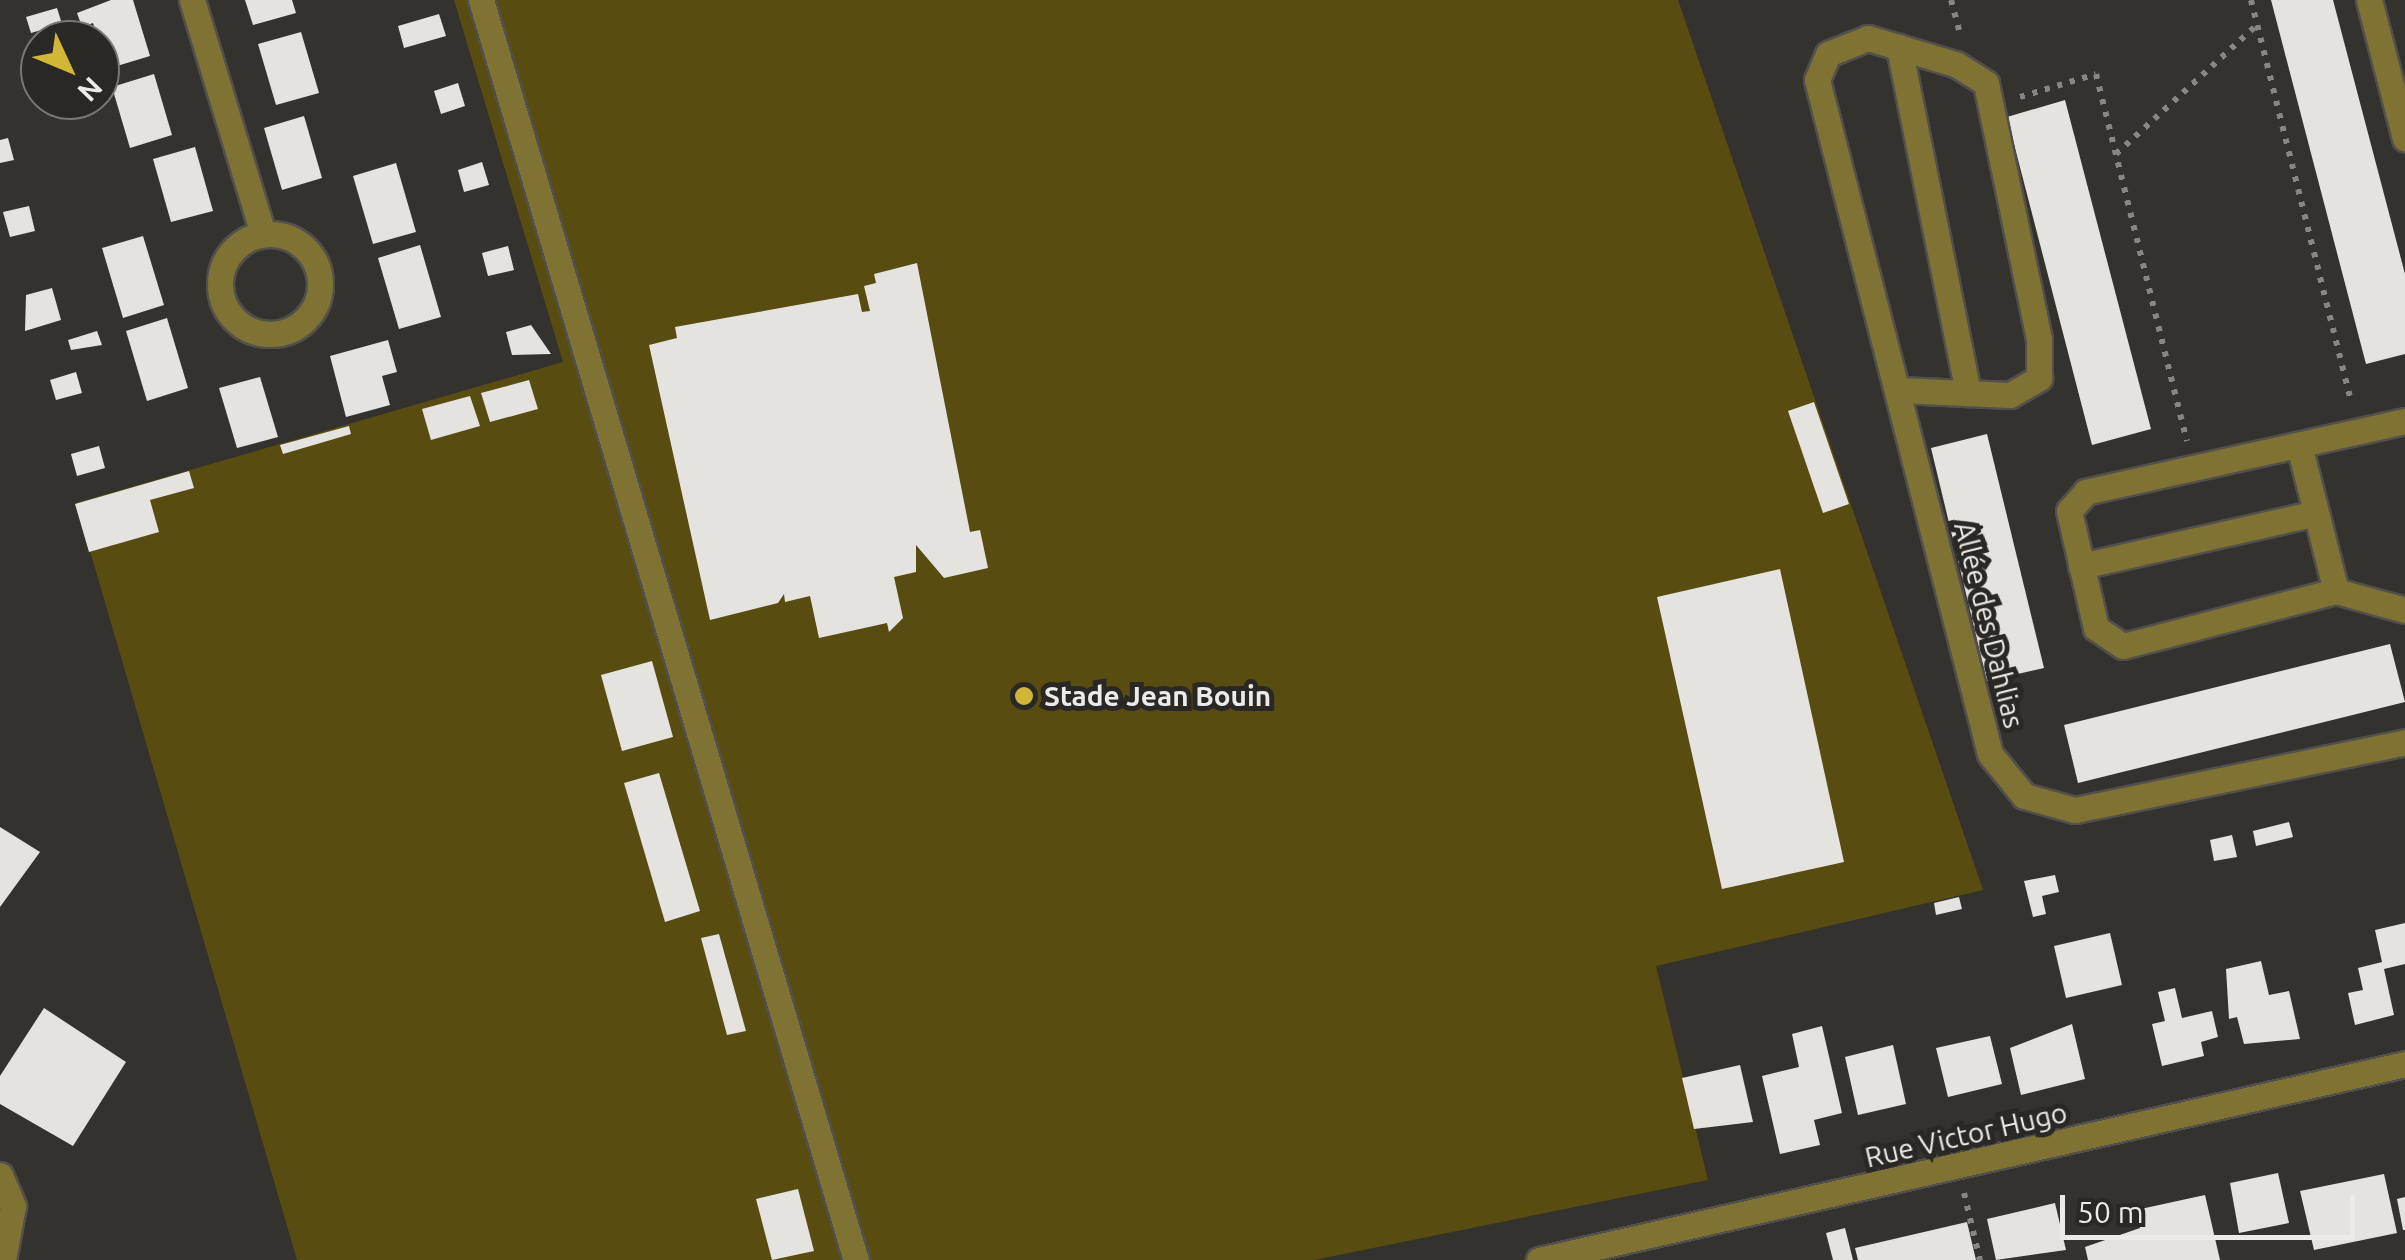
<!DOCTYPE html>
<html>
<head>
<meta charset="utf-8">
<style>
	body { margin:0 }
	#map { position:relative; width:2405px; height:1260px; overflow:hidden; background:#33322e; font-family:Ubuntu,sans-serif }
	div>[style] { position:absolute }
	.green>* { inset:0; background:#584c10 }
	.building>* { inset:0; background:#e4e3df }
	.path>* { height:6px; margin-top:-3px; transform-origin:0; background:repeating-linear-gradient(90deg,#878683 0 5px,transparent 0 13px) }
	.roads { filter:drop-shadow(2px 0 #51504c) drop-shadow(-2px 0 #51504c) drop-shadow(0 2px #51504c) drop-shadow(0 -2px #51504c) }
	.minor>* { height:25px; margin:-12.5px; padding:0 12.5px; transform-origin:12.5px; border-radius:12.5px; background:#807232 }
	.minor>.ring { margin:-12.5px; padding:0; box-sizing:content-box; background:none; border:25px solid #807232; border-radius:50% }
	.dots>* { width:28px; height:28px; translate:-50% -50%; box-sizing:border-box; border:5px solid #292824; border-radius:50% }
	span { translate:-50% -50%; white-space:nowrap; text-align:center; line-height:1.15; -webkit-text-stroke:10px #292824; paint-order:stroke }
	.street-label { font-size:28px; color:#ecebe9 }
	.poi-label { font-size:28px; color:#ecebe9; font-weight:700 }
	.left { translate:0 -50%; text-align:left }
	.north { position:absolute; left:20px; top:20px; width:100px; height:100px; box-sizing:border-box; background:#292824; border:2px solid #777673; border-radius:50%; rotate:134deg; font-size:28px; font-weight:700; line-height:40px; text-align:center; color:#ecebe9 }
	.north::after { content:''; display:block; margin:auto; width:35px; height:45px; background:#d2b736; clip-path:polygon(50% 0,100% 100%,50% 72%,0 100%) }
	.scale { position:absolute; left:2060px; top:1195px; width:295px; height:45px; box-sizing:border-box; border:5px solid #ecebe9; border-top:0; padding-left:12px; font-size:30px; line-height:35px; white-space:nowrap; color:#ecebe9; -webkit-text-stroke:8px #292824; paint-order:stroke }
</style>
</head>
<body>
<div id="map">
	<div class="green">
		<i style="clip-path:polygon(454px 0,1678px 0,1983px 890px,1656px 966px,1708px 1180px,1314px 1260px,297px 1260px,76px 503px,563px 362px)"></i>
	</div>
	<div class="building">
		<i style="clip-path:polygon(111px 0,133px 0,150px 56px,107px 69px,93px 23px,82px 27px,77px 13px)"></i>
		<i style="clip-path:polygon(245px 0,292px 0,296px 13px,253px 25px)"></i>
		<i style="clip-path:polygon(2271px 0,2333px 0,2405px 274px,2405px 354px,2366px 364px)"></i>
		<i style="clip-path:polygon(57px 8px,62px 24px,31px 33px,26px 17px)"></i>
		<i style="clip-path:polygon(439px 14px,446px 36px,404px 48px,398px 26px)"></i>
		<i style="clip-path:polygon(301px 32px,319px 93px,276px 105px,258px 44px)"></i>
		<i style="clip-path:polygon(154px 74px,172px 135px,130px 148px,112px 87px)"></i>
		<i style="clip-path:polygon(458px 83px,465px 106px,441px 114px,434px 91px)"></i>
		<i style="clip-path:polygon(2065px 100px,2151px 429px,2092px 445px,2007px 117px)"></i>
		<i style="clip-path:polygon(304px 116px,322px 178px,282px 190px,264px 128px)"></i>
		<i style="clip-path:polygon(8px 138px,14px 160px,0 163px,0 140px)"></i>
		<i style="clip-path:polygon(195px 147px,213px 211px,171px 222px,153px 159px)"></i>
		<i style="clip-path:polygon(482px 162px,489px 185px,464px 192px,458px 170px)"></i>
		<i style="clip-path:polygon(396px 163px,416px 232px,373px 244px,353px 176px)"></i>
		<i style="clip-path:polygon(29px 206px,35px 231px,10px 237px,3px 212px)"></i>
		<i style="clip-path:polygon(143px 236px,164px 305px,123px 318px,102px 248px)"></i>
		<i style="clip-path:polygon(420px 245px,441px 317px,399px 329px,378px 258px)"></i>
		<i style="clip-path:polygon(508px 246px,514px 270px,488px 276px,482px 253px)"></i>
		<i style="clip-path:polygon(917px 263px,970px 532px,980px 530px,988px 568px,944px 578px,916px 545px,916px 572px,894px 577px,903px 618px,889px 632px,887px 623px,819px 638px,810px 596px,785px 602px,784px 594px,778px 603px,710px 620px,649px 345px,677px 338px,675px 327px,858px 294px,862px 312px,870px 311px,864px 286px,876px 283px,874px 274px)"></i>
		<i style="clip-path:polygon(52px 288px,61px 320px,25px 331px,26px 295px)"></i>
		<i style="clip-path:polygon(167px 318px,188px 388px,147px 401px,126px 331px)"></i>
		<i style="clip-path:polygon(531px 325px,551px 354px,512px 355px,506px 332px)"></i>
		<i style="clip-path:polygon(97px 331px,102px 345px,71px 350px,68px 340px)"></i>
		<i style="clip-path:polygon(388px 340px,397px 372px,382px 376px,390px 405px,346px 417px,330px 356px)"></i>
		<i style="clip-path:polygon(76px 372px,82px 393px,56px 400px,50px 380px)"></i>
		<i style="clip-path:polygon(260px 377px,278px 437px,237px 448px,219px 388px)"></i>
		<i style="clip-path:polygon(529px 380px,538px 409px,490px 422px,481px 393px)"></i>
		<i style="clip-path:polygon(470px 396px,480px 426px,431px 440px,422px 409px)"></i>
		<i style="clip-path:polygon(1814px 402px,1849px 504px,1823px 513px,1788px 411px)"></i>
		<i style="clip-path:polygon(349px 426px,351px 434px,283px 454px,280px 445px)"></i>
		<i style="clip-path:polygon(1987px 434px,2044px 668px,1987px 681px,1931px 448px)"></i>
		<i style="clip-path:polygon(99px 446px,105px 468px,77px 476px,71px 454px)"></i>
		<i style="clip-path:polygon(189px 471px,194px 488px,150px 500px,159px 532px,89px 552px,75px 504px)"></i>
		<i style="clip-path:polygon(1780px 569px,1844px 862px,1722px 889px,1657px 597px)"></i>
		<i style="clip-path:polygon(2390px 644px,2405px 702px,2078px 783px,2064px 725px)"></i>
		<i style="clip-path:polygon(652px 661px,673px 737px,622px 751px,601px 675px)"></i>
		<i style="clip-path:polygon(659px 773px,700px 911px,665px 922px,624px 783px)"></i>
		<i style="clip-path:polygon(2289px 822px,2293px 837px,2256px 846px,2253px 831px)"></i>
		<i style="clip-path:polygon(0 827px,40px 852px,0 907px)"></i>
		<i style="clip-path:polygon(2232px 835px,2237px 857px,2214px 861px,2210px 840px)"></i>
		<i style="clip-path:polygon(2055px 875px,2059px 892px,2042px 896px,2046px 914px,2033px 917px,2024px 881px)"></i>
		<i style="clip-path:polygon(1959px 897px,1962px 909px,1936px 915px,1934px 903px)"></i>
		<i style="clip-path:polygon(2405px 923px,2405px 964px,2384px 969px,2394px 1015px,2355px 1025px,2348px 993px,2363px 990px,2358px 968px,2382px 962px,2375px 930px)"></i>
		<i style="clip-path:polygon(2110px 933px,2122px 985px,2066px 998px,2054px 946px)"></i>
		<i style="clip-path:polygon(719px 934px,746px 1031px,727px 1035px,701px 938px)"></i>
		<i style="clip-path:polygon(2261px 961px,2269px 995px,2289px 991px,2300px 1039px,2244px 1044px,2237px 1017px,2229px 1019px,2226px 969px)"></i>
		<i style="clip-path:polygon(2175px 988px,2182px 1018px,2212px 1011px,2218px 1037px,2201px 1042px,2204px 1056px,2162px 1066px,2152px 1024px,2165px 1021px,2158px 992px)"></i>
		<i style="clip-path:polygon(44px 1008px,126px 1062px,73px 1146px,0 1104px,0 1076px)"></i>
		<i style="clip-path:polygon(2072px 1024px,2085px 1079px,2021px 1095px,2010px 1048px)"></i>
		<i style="clip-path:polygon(1822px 1026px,1842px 1113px,1814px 1120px,1820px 1145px,1780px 1154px,1762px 1076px,1799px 1067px,1792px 1034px)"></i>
		<i style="clip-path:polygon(1990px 1036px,2002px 1084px,1948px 1097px,1936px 1048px)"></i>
		<i style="clip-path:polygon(1893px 1045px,1906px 1104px,1858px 1115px,1845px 1057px)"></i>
		<i style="clip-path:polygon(1740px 1065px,1753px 1122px,1694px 1129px,1682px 1078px)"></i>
		<i style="clip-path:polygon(2278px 1173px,2289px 1223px,2239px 1233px,2230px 1183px)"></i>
		<i style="clip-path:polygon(2384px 1174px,2397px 1233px,2314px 1250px,2300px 1191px)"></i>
		<i style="clip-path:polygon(798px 1189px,814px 1251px,772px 1260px,756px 1199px)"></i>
		<i style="clip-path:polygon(2205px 1195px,2220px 1260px,2088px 1260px,2085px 1247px,2140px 1228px,2136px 1210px)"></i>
		<i style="clip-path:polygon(2405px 1197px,2405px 1230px,2403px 1230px,2397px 1199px)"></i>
		<i style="clip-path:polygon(2055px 1203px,2066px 1250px,1996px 1260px,1987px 1219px)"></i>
		<i style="clip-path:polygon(1967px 1222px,1976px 1260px,1858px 1260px,1855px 1248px)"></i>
		<i style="clip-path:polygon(1845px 1228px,1853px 1260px,1833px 1260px,1826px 1233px)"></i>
	</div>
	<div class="path">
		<i style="left:1951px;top:0;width:34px;rotate:75deg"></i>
		<i style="left:2251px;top:0;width:413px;rotate:76deg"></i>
		<i style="left:2020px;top:97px;width:79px;rotate:-16.8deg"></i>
		<i style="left:2096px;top:74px;width:378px;rotate:76.1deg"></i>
		<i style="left:2116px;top:154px;width:191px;rotate:-42.5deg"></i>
		<i style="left:1964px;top:1193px;width:69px;rotate:76.6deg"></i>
	</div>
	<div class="roads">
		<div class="minor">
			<i style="left:192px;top:0;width:245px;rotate:73.1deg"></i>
			<i style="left:481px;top:0;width:1315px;rotate:73.43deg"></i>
			<i style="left:2369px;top:0;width:143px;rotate:75.4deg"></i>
			<i style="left:1899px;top:47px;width:353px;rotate:78.7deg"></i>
			<i class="ring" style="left:220px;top:234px;width:75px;height:75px"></i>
			<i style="left:1899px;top:390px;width:111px;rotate:2.6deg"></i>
			<i style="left:2010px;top:395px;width:34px;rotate:-30deg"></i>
			<i style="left:2039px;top:378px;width:39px;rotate:-90deg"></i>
			<i style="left:2039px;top:339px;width:261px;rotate:-101.7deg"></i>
			<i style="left:1986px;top:83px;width:36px;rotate:-148deg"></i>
			<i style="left:1955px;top:64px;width:91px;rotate:-163.4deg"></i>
			<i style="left:1868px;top:38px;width:43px;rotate:158.2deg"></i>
			<i style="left:1828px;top:54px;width:28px;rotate:113deg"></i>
			<i style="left:1817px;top:80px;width:696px;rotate:75.6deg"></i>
			<i style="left:1990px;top:754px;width:54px;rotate:51deg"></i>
			<i style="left:2024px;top:796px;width:53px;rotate:15.4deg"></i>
			<i style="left:2075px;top:810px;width:337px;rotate:-11.6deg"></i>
			<i style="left:2405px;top:421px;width:327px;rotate:167.5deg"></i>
			<i style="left:2086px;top:492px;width:25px;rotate:132deg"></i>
			<i style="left:2069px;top:511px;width:120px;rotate:77deg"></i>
			<i style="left:2096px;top:628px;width:32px;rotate:34deg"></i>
			<i style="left:2123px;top:646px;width:220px;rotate:-14.5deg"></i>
			<i style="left:2336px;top:591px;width:72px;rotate:15.4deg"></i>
			<i style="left:2299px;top:445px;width:151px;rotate:75.8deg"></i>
			<i style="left:2081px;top:566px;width:241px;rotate:-12.7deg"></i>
			<i style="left:0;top:1175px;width:34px;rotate:67deg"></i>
			<i style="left:13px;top:1206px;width:55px;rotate:100.5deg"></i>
			<i style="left:1539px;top:1260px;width:888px;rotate:-12.75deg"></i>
		</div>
	</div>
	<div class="dots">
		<i style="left:1024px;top:696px;background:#d2b736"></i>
	</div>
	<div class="street-label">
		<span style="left:1989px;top:625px;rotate:76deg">Allée des Dahlias</span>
		<span style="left:1966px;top:1135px;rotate:-13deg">Rue Victor Hugo</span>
	</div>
	<div class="poi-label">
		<span class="left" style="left:1044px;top:696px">Stade Jean Bouin</span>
	</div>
	<div class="north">N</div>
	<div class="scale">50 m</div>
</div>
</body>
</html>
